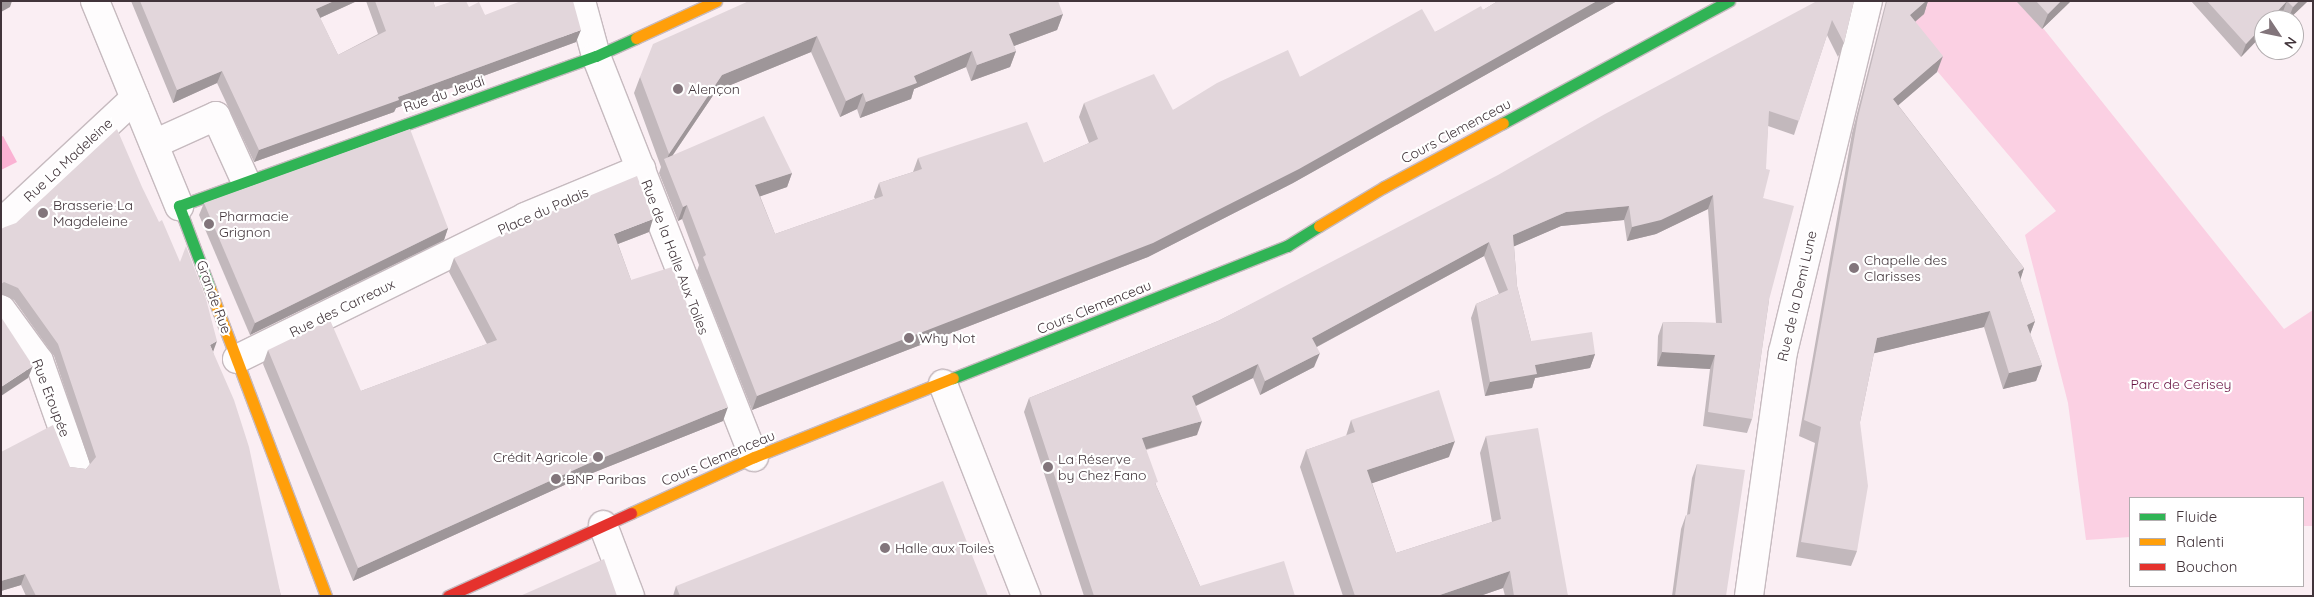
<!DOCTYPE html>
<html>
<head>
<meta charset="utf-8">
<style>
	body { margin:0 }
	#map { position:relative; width:2314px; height:597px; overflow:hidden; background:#faeef3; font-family:Quicksand,sans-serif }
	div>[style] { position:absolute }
	.green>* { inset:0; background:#fbd0e3 }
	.water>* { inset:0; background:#fab2d3 }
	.roads { filter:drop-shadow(1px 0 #c6babf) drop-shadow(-1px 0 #c6babf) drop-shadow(0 1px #c6babf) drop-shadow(0 -1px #c6babf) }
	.street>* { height:28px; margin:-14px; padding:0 14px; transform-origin:14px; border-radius:14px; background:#fefcfd }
	.fast>* { height:11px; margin:-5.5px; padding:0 5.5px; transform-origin:5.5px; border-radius:5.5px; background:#30b455 }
	.slow>* { height:11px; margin:-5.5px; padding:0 5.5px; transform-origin:5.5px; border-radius:5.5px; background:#ff9f0a }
	.jam>* { height:11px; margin:-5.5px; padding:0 5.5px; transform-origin:5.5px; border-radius:5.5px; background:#e5322d }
	.wall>* { inset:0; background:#c2b8bc }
	.shaded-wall>* { inset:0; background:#9e9699 }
	.building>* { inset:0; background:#e2d6db }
	.dots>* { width:14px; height:14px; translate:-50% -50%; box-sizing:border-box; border:2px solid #fff; border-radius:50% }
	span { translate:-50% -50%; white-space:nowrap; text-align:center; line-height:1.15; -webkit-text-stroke:4.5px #fff; paint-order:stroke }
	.poi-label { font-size:14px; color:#41343a }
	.left { translate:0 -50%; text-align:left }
	.right { translate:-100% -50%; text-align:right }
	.street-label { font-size:14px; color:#41343a }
	.park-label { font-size:14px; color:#681443 }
	.frame { position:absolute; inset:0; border:2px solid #41343a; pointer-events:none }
	.legend { position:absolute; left:2129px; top:497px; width:175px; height:90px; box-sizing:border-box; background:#fff; border:1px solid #b3aeb0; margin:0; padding:6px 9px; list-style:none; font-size:15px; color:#41343a }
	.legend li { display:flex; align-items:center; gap:10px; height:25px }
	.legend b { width:25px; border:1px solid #b3aeb0 }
	.north { position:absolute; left:2254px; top:10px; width:50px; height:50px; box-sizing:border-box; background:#fff; border:1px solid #b3aeb0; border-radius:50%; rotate:124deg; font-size:14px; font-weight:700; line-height:20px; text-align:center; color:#41343a }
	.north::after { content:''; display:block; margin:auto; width:18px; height:22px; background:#82757b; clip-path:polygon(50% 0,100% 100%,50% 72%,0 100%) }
</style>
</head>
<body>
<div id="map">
	<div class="green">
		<i style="clip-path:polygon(1915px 1px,2016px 1px,2043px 28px,2284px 329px,2313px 310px,2313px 526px,2303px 526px,2303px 498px,2130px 498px,2130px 537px,2086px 540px,2068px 403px,2025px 235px,2056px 211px,1904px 32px)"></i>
	</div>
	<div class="water">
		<i style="clip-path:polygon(3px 136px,17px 162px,1px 170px,1px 137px)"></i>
	</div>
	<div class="roads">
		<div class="street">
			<i style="left:95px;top:1px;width:222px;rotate:67.7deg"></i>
			<i style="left:581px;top:1px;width:57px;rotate:74.7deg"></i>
			<i style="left:596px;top:56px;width:431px;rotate:68.5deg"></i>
			<i style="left:154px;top:144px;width:68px;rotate:-24.3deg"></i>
			<i style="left:216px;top:116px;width:70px;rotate:65.6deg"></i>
			<i style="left:1px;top:223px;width:183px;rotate:-43deg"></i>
			<i style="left:1px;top:309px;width:64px;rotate:53.8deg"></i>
			<i style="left:39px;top:361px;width:111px;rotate:70.6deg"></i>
			<i style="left:237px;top:359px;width:321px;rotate:-26.2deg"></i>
			<i style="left:525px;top:217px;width:126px;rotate:-22.5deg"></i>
			<i style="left:943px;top:384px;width:228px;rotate:68.6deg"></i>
			<i style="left:603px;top:525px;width:76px;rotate:69.2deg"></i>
			<i style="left:1749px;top:596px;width:246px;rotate:-82.1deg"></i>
			<i style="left:1783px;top:352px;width:361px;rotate:-76.4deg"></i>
		</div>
		<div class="fast">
			<i style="left:1503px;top:123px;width:257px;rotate:-28.4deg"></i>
			<i style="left:210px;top:289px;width:89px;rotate:-110.5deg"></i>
			<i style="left:179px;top:206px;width:443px;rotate:-19.8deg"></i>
			<i style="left:596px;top:56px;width:44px;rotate:-24.2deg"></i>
			<i style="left:953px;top:378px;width:359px;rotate:-21.6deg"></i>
			<i style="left:1287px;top:246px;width:38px;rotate:-32deg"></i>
		</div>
		<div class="slow">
			<i style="left:636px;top:38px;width:88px;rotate:-24.8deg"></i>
			<i style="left:1319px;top:226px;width:76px;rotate:-31deg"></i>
			<i style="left:1384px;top:187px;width:135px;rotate:-28.3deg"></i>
			<i style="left:210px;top:289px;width:328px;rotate:69.3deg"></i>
			<i style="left:631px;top:513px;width:135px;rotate:-24.5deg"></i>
			<i style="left:754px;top:457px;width:214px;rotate:-21.7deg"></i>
		</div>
		<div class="jam">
			<i style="left:448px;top:596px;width:201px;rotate:-24.4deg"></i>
		</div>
	</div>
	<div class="wall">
		<i style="clip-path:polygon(131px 1px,357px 1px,320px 18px,338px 55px,378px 34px,366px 1px,433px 1px,435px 7px,469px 7px,485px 15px,576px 42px,396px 108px,394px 112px,254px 162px,217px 83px,173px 103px)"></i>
		<i style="clip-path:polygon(749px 1px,1063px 14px,1057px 30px,1014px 46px,1016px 51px,1010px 67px,971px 81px,966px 67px,914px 89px,911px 99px,860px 118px,857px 109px,840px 117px,811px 52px,716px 91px,673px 155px,792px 173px,787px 187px,760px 196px,775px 234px,875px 199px,874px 197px,879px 183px,913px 172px,918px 158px,1044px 163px,1089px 143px,1079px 117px,1084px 103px,1173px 110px,1300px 77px,1435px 32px,1483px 10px,1498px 1px,1617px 1px,1293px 183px,1148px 257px,752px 410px,697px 271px,699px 265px,682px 219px,678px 221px,659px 173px,661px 167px,634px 93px,640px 77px)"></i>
		<i style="clip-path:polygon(1854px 1px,1844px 43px,1838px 57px,1827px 35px,1794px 135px,1768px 126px,1763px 198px,1769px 300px,1752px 419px,1747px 433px,1703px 426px,1710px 369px,1657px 366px,1658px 336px,1663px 322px,1716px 323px,1708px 209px,1656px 234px,1627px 241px,1624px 220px,1561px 226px,1514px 246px,1517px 286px,1531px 341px,1595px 354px,1590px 368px,1535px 378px,1532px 388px,1485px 396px,1471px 318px,1476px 304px,1499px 294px,1484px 256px,1317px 347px,1314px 367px,1260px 395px,1253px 378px,1196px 406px,1197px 435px,1146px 450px,1156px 485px,1200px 586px,1295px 596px,1084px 596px,1024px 412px,1029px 398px,1218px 321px)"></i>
		<i style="clip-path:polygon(1886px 1px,1928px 1px,1924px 14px,1915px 22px,1937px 72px,1898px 105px,2024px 268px,2020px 279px,2035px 321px,2030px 334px,2042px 365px,2036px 381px,2003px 389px,1984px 327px,1874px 353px,1860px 422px,1857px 551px,1851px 566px,1796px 557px,1815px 443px,1799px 436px,1852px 133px)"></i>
		<i style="clip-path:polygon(2016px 1px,2071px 1px,2042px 29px)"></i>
		<i style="clip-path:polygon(2191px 1px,2308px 1px,2288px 20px,2282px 14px,2264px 20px,2264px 33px,2241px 57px)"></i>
		<i style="clip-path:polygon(204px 203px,448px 228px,444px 240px,250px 335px,199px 215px)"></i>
		<i style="clip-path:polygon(1px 229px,213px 352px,281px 596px,26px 596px,21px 585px,1px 591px,1px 452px,70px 467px,86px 469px,90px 464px,54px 356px,14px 300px,1px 294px)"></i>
		<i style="clip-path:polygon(649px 232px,618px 244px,631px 280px,723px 421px,580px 478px,353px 581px,263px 364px,268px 350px,361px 391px,487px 344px,449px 272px,454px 258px)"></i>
		<i style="clip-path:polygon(1351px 420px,1449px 457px,1372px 483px,1396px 553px,1492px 522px,1480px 453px,1486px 436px,1568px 596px,1505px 596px,1503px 588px,1480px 596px,1343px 596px,1300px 467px,1306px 450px,1346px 436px)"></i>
		<i style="clip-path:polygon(1697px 464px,1726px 596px,1672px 596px,1681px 529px,1686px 515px,1687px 515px,1692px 478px)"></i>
		<i style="clip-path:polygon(676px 586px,988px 596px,673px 596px)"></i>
	</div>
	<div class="shaded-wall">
		<i style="clip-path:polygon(1px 1px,12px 1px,10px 7px,1px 12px)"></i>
		<i style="clip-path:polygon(334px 1px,357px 1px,311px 22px,316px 9px)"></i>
		<i style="clip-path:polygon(1597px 1px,1617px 1px,1293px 183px,1148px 257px,752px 410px,757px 396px)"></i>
		<i style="clip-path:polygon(1926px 1px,1928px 1px,1924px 14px,1904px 31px,1910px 15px)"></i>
		<i style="clip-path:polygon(2061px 1px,2071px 1px,2042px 29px,2048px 14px)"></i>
		<i style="clip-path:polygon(2287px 1px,2282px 14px,2276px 20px,2269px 20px)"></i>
		<i style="clip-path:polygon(2299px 1px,2308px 1px,2288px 20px,2293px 7px)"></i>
		<i style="clip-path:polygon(1063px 14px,1057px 30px,1003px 50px,1009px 34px)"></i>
		<i style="clip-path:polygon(2264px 25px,2264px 33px,2241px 57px,2246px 44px)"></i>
		<i style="clip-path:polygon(581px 30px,576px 42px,396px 108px,394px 112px,254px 162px,259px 150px,398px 97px)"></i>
		<i style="clip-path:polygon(817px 36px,811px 52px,716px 91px,666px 165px,666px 162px,669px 154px,722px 75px)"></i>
		<i style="clip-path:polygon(972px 51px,966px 67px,914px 89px,911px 99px,860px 118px,866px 102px,914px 76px)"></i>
		<i style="clip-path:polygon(1016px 51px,1010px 67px,971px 81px,977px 65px)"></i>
		<i style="clip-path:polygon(1943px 56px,1937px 72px,1887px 115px,1893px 99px)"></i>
		<i style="clip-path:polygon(222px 71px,217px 83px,173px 103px,177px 90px)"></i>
		<i style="clip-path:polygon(863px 93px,857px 109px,840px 117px,846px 101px)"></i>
		<i style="clip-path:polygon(792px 173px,787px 187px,750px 200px,755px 185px)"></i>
		<i style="clip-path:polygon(1713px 195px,1708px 209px,1656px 234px,1627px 241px,1632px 227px)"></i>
		<i style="clip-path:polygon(687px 205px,682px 219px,678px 221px,683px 207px)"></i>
		<i style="clip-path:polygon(1629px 206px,1624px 220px,1561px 226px,1508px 249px,1513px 235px,1566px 212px)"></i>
		<i style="clip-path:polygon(653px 219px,649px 232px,610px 247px,614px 234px)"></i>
		<i style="clip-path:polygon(448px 228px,444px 240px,250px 335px,255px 323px)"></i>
		<i style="clip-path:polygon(1489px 242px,1484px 256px,1307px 352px,1312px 338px)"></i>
		<i style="clip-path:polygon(2024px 268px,2019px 284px,2018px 272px)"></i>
		<i style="clip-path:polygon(1990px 311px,1984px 327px,1871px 354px,1877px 338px)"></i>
		<i style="clip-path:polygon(2035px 321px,2029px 337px,2027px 325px)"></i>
		<i style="clip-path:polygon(217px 341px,213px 352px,210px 345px)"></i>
		<i style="clip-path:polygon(1662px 352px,1715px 355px,1710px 369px,1657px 366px)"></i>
		<i style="clip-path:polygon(1320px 353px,1314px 367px,1260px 395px,1265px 381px)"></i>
		<i style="clip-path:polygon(1595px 354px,1590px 368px,1535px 378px,1532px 388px,1485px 396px,1490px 382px,1535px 365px)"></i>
		<i style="clip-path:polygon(1258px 364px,1253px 378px,1187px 410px,1192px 396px)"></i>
		<i style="clip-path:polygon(2042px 365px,2036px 381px,2003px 389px,2009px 373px)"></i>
		<i style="clip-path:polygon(33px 366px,28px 378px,1px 396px,1px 387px)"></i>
		<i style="clip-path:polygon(728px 407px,723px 421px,580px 478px,353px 581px,358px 568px,585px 465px)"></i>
		<i style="clip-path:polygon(1202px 421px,1197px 435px,1136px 452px,1142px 438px)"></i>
		<i style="clip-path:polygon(1455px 441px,1449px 457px,1361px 487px,1367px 470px)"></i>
		<i style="clip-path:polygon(1510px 571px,1503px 588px,1480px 596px,1437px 596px)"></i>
		<i style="clip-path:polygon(25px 574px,21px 585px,1px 591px,1px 581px)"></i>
	</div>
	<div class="building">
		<i style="clip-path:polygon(140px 1px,334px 1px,316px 9px,338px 55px,386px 31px,375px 1px,433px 1px,435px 7px,453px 1px,466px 1px,469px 7px,479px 2px,485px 15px,521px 1px,573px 1px,581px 30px,398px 97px,399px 100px,259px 150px,222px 71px,177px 90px)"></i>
		<i style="clip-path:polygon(749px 1px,1058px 1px,1063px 14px,1009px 34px,1016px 51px,977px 65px,972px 51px,914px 76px,917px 83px,866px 102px,863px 93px,846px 101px,817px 36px,722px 75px,669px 154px,640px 77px,653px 44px)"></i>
		<i style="clip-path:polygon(1498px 1px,1597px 1px,1299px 169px,1153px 243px,757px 396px,703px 257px,706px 255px,687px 205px,683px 207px,664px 159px,764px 116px,792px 173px,755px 185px,775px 234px,883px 196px,879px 183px,922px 169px,918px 158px,1027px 122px,1044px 163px,1098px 139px,1084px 103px,1154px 74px,1173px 110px,1217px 83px,1288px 50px,1300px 77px,1422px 9px,1435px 32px,1481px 6px,1483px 10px)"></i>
		<i style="clip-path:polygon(1817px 1px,1854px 1px,1844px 43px,1832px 20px,1799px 121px,1769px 111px,1766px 169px,1770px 170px,1763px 198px,1794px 206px,1769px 300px,1752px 419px,1708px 412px,1715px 355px,1662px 352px,1663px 322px,1722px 323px,1713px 195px,1661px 220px,1632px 227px,1629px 206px,1566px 212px,1513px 235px,1517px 286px,1531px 341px,1592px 332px,1595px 354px,1535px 365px,1537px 374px,1490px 382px,1476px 304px,1508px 290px,1489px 242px,1312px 338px,1320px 353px,1265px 381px,1258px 364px,1192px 396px,1202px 421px,1142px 438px,1158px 482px,1155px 483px,1200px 586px,1284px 561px,1295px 596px,1094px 596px,1029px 398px,1218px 321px,1498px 175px,1605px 114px)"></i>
		<i style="clip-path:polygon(1887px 1px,1926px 1px,1910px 15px,1943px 56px,1893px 99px,2024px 268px,2018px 272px,2035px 321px,2027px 325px,2042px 365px,2009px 373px,1990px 311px,1877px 338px,1860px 422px,1868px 486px,1857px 551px,1801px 542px,1821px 427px,1804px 420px,1858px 117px)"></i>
		<i style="clip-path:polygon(2036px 1px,2061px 1px,2048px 14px)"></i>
		<i style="clip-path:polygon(2207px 1px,2287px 1px,2269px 20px,2264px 20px,2264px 25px,2246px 44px)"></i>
		<i style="clip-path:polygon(2287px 1px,2299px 1px,2293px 7px)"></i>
		<i style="clip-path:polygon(117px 129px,142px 187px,159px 222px,162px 220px,180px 262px,186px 246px,206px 299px,217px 341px,210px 345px,234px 400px,249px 447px,281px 596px,36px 596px,25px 574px,1px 581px,1px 554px,2px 554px,1px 553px,1px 452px,53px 425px,70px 467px,86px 469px,96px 457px,58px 344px,18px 288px,4px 282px,1px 284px,1px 229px,5px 227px,16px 223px)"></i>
		<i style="clip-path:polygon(410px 129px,448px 228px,255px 323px,204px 203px)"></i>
		<i style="clip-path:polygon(637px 176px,653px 219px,614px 234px,631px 280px,672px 267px,728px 407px,585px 465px,358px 568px,268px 350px,330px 320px,361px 391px,497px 340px,454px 258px,536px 218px)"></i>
		<i style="clip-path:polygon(1px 317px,33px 366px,1px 387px)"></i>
		<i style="clip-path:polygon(1439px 390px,1455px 441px,1367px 470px,1396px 553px,1501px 519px,1486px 436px,1538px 428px,1568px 596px,1514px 596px,1510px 571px,1437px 596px,1355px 596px,1306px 450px,1355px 432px,1351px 420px)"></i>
		<i style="clip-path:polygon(1697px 464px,1745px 470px,1726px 596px,1675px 596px,1686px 515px,1690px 514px)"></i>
		<i style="clip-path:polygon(943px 481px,988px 596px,680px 596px,676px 586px)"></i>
		<i style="clip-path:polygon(604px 559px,617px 596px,520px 596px)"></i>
	</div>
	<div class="dots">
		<i style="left:678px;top:89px;background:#82757b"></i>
		<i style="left:43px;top:213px;background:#82757b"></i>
		<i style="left:209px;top:224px;background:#82757b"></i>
		<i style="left:1854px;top:268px;background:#82757b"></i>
		<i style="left:909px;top:338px;background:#82757b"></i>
		<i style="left:598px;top:457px;background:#82757b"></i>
		<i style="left:1048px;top:467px;background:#82757b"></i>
		<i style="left:556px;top:479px;background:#82757b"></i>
		<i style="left:885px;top:548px;background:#82757b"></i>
	</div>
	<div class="poi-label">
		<span class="left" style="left:688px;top:89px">Alençon</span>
		<span class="left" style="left:53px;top:213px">Brasserie La<br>Magdeleine</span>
		<span class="left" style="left:219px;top:224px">Pharmacie<br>Grignon</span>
		<span class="left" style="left:1864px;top:268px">Chapelle des<br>Clarisses</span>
		<span class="left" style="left:919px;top:338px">Why Not</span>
		<span class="right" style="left:588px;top:457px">Crédit Agricole</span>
		<span class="left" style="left:1058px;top:467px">La Réserve<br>by Chez Fano</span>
		<span class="left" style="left:566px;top:479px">BNP Paribas</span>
		<span class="left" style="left:895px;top:548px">Halle aux Toiles</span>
	</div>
	<div class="street-label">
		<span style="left:444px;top:94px;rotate:-19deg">Rue du Jeudi</span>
		<span style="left:1456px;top:131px;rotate:-28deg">Cours Clemenceau</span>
		<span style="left:68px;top:160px;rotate:-43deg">Rue La Madeleine</span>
		<span style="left:543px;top:211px;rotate:-24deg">Place du Palais</span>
		<span style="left:675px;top:257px;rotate:69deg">Rue de la Halle Aux Toiles</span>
		<span style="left:1797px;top:296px;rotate:-77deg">Rue de la Demi Lune</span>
		<span style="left:214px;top:297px;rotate:70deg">Grande Rue</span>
		<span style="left:1094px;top:307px;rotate:-22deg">Cours Clemenceau</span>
		<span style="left:342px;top:308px;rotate:-26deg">Rue des Carreaux</span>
		<span style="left:51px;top:398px;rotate:69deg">Rue Etoupée</span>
		<span style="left:718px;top:458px;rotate:-23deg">Cours Clemenceau</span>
	</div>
	<div class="park-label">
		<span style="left:2181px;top:384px">Parc de Cerisey</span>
	</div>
	<div class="frame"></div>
	<ul class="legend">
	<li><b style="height:6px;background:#30b455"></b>Fluide</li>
	<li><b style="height:6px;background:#ff9f0a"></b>Ralenti</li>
	<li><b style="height:6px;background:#e5322d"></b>Bouchon</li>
	</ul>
	<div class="north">N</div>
</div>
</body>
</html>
